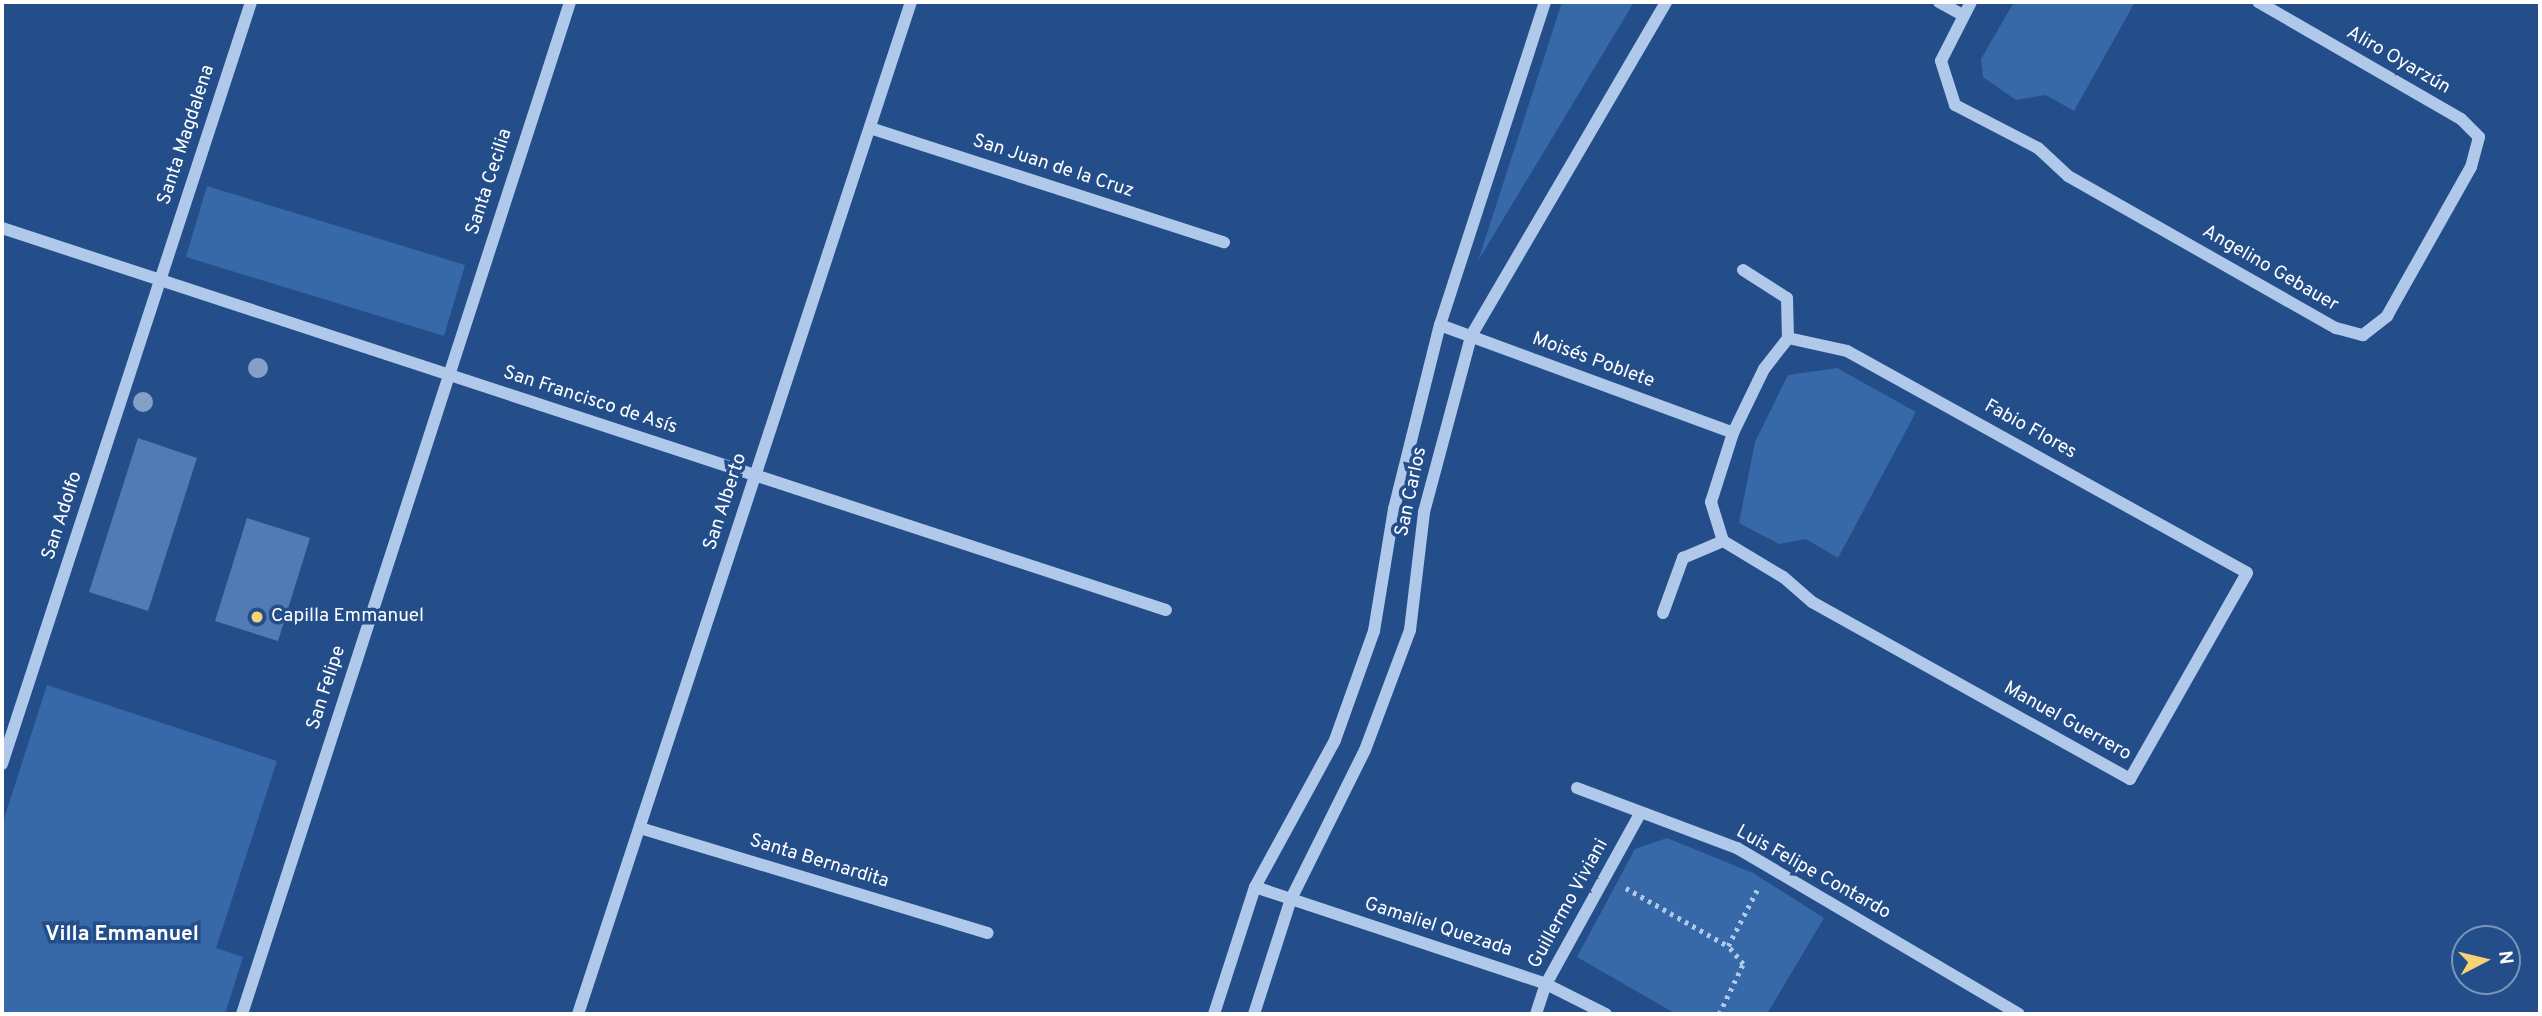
<!DOCTYPE html>
<html>
<head>
<meta charset="utf-8">
<style>
	body { margin:0 }
	#map { position:relative; width:2542px; height:1016px; overflow:hidden; background:#234e8a; font-family:Overpass,sans-serif }
	div>[style] { position:absolute }
	.green>* { inset:0; background:#3768a7 }
	.building>* { inset:0; background:#507bb3 }
	.path>* { height:4.5px; margin-top:-2.25px; transform-origin:0; background:repeating-linear-gradient(90deg,#b0c9ea 0 3.5px,transparent 0 8.5px) }
	.minor>* { height:12px; margin:-6px; padding:0 6px; transform-origin:6px; border-radius:6px; background:#b0c9ea }
	.trees>* { width:20px; height:20px; margin:-10px; border-radius:50%; background:#85a0c6 }
	.dots>* { width:19px; height:19px; translate:-50% -50%; box-sizing:border-box; border:4px solid #234e8a; border-radius:50% }
	span { translate:-50% -50%; white-space:nowrap; text-align:center; line-height:1.15; -webkit-text-stroke:7px #234e8a; paint-order:stroke }
	.street-label { font-size:19px; color:#fff }
	.poi-label { font-size:19px; color:#fff }
	.left { translate:0 -50%; text-align:left }
	.neighbourhood-label { font-size:21px; color:#fff; font-weight:700 }
	.frame { position:absolute; inset:0; border:4px solid #fff; pointer-events:none }
	.north { position:absolute; left:2451px; top:925px; width:70px; height:70px; box-sizing:border-box; background:#234e8a; border:2px solid #7b95b9; border-radius:50%; rotate:83deg; font-size:19px; font-weight:700; line-height:28px; text-align:center; color:#fff }
	.north::after { content:''; display:block; margin:auto; width:24px; height:32px; background:#f5d273; clip-path:polygon(50% 0,100% 100%,50% 72%,0 100%) }
</style>
</head>
<body>
<div id="map">
	<div class="green">
		<i style="clip-path:polygon(1562px 2px,1634px 2px,1478px 261px,1541px 67px)"></i>
		<i style="clip-path:polygon(2014px 2px,2135px 2px,2074px 111px,2046px 95px,2016px 100px,1983px 77px,1981px 59px)"></i>
		<i style="clip-path:polygon(207px 186px,465px 265px,444px 336px,186px 257px)"></i>
		<i style="clip-path:polygon(1837px 368px,1916px 412px,1838px 558px,1806px 539px,1779px 544px,1739px 523px,1755px 442px,1788px 375px)"></i>
		<i style="clip-path:polygon(47px 685px,277px 761px,216px 948px,243px 957px,225px 1014px,2px 1014px,2px 825px)"></i>
		<i style="clip-path:polygon(1667px 838px,1753px 873px,1824px 918px,1767px 1014px,1676px 1014px,1577px 957px,1635px 849px)"></i>
	</div>
	<div class="building">
		<i style="clip-path:polygon(138px 438px,197px 458px,148px 611px,89px 592px)"></i>
		<i style="clip-path:polygon(247px 518px,310px 538px,278px 641px,215px 621px)"></i>
	</div>
	<div class="path">
		<i style="left:1626px;top:888px;width:117px;rotate:29.6deg"></i>
		<i style="left:1728px;top:946px;width:63px;rotate:-62.6deg"></i>
		<i style="left:1719px;top:1014px;width:55px;rotate:-64.4deg"></i>
		<i style="left:1743px;top:964px;width:23px;rotate:-130deg"></i>
	</div>
	<div class="minor">
		<i style="left:1939px;top:2px;width:26px;rotate:29deg"></i>
		<i style="left:1971px;top:2px;width:66px;rotate:117deg"></i>
		<i style="left:1941px;top:61px;width:46px;rotate:72.3deg"></i>
		<i style="left:1955px;top:105px;width:93px;rotate:27.4deg"></i>
		<i style="left:2038px;top:148px;width:41px;rotate:43deg"></i>
		<i style="left:2068px;top:176px;width:308px;rotate:29.6deg"></i>
		<i style="left:2336px;top:328px;width:28px;rotate:15deg"></i>
		<i style="left:2363px;top:335px;width:31px;rotate:-38deg"></i>
		<i style="left:2387px;top:316px;width:171px;rotate:-60.6deg"></i>
		<i style="left:2471px;top:167px;width:31px;rotate:-75deg"></i>
		<i style="left:2479px;top:137px;width:25px;rotate:-135deg"></i>
		<i style="left:2461px;top:119px;width:234px;rotate:-150deg"></i>
		<i style="left:870px;top:128px;width:372px;rotate:17.9deg"></i>
		<i style="left:2px;top:228px;width:1225px;rotate:18.17deg"></i>
		<i style="left:1743px;top:270px;width:52px;rotate:32.5deg"></i>
		<i style="left:1787px;top:298px;width:40px;rotate:88.6deg"></i>
		<i style="left:1440px;top:325px;width:312px;rotate:20.2deg"></i>
		<i style="left:1788px;top:338px;width:60px;rotate:12.4deg"></i>
		<i style="left:1847px;top:351px;width:457px;rotate:29deg"></i>
		<i style="left:2247px;top:573px;width:237px;rotate:119.6deg"></i>
		<i style="left:2130px;top:779px;width:364px;rotate:-150.9deg"></i>
		<i style="left:1812px;top:602px;width:38px;rotate:-139deg"></i>
		<i style="left:1783px;top:577px;width:70px;rotate:-149deg"></i>
		<i style="left:1723px;top:541px;width:41px;rotate:-107.1deg"></i>
		<i style="left:1711px;top:502px;width:72px;rotate:-72.3deg"></i>
		<i style="left:1733px;top:433px;width:71px;rotate:-64.2deg"></i>
		<i style="left:1764px;top:369px;width:39px;rotate:-52deg"></i>
		<i style="left:1663px;top:613px;width:59px;rotate:-70deg"></i>
		<i style="left:1683px;top:558px;width:43px;rotate:-23deg"></i>
		<i style="left:2px;top:764px;width:802px;rotate:-71.9deg"></i>
		<i style="left:1577px;top:788px;width:171px;rotate:20.6deg"></i>
		<i style="left:1737px;top:848px;width:327px;rotate:30.5deg"></i>
		<i style="left:640px;top:828px;width:363px;rotate:16.8deg"></i>
		<i style="left:1255px;top:887px;width:307px;rotate:18.4deg"></i>
		<i style="left:1546px;top:984px;width:67px;rotate:26.6deg"></i>
		<i style="left:242px;top:1014px;width:1064px;rotate:-72.04deg"></i>
		<i style="left:578px;top:1014px;width:1065px;rotate:-71.79deg"></i>
		<i style="left:1214px;top:1014px;width:133px;rotate:-72.1deg"></i>
		<i style="left:1255px;top:887px;width:167px;rotate:-61.4deg"></i>
		<i style="left:1335px;top:740px;width:116px;rotate:-70.3deg"></i>
		<i style="left:1374px;top:631px;width:124px;rotate:-80.7deg"></i>
		<i style="left:1394px;top:509px;width:190px;rotate:-76deg"></i>
		<i style="left:1440px;top:325px;width:340px;rotate:-72deg"></i>
		<i style="left:1254px;top:1014px;width:121px;rotate:-72.2deg"></i>
		<i style="left:1291px;top:899px;width:166px;rotate:-63.6deg"></i>
		<i style="left:1365px;top:750px;width:128px;rotate:-69.4deg"></i>
		<i style="left:1410px;top:630px;width:119px;rotate:-83.2deg"></i>
		<i style="left:1424px;top:512px;width:182px;rotate:-75deg"></i>
		<i style="left:1471px;top:336px;width:387px;rotate:-59.7deg"></i>
		<i style="left:1536px;top:1014px;width:32px;rotate:-72deg"></i>
		<i style="left:1546px;top:984px;width:194px;rotate:-61.1deg"></i>
	</div>
	<div class="trees">
		<i style="left:258px;top:368px"></i>
		<i style="left:143px;top:402px"></i>
	</div>
	<div class="dots">
		<i style="left:257px;top:617px;background:#f5d273"></i>
	</div>
	<div class="street-label">
		<span style="left:2398px;top:61px;rotate:30deg">Aliro Oyarzún</span>
		<span style="left:187px;top:135px;rotate:-72deg">Santa Magdalena</span>
		<span style="left:1053px;top:167px;rotate:18deg">San Juan de la Cruz</span>
		<span style="left:490px;top:182px;rotate:-72deg">Santa Cecilia</span>
		<span style="left:2270px;top:269px;rotate:30deg">Angelino Gebauer</span>
		<span style="left:1593px;top:361px;rotate:20deg">Moisés Poblete</span>
		<span style="left:590px;top:401px;rotate:18deg">San Francisco de Asís</span>
		<span style="left:2030px;top:430px;rotate:29deg">Fabio Flores</span>
		<span style="left:1412px;top:492px;rotate:-78deg">San Carlos</span>
		<span style="left:726px;top:502px;rotate:-72deg">San Alberto</span>
		<span style="left:63px;top:516px;rotate:-72deg">San Adolfo</span>
		<span style="left:327px;top:688px;rotate:-72deg">San Felipe</span>
		<span style="left:2067px;top:722px;rotate:29deg">Manuel Guerrero</span>
		<span style="left:819px;top:862px;rotate:17deg">Santa Bernardita</span>
		<span style="left:1813px;top:873px;rotate:29deg">Luis Felipe Contardo</span>
		<span style="left:1569px;top:904px;rotate:-61deg">Guillermo Viviani</span>
		<span style="left:1438px;top:928px;rotate:18deg">Gamaliel Quezada</span>
	</div>
	<div class="poi-label">
		<span class="left" style="left:271px;top:617px">Capilla Emmanuel</span>
	</div>
	<div class="neighbourhood-label">
		<span style="left:122px;top:935px">Villa Emmanuel</span>
	</div>
	<div class="frame"></div>
	<div class="north">N</div>
</div>
</body>
</html>
